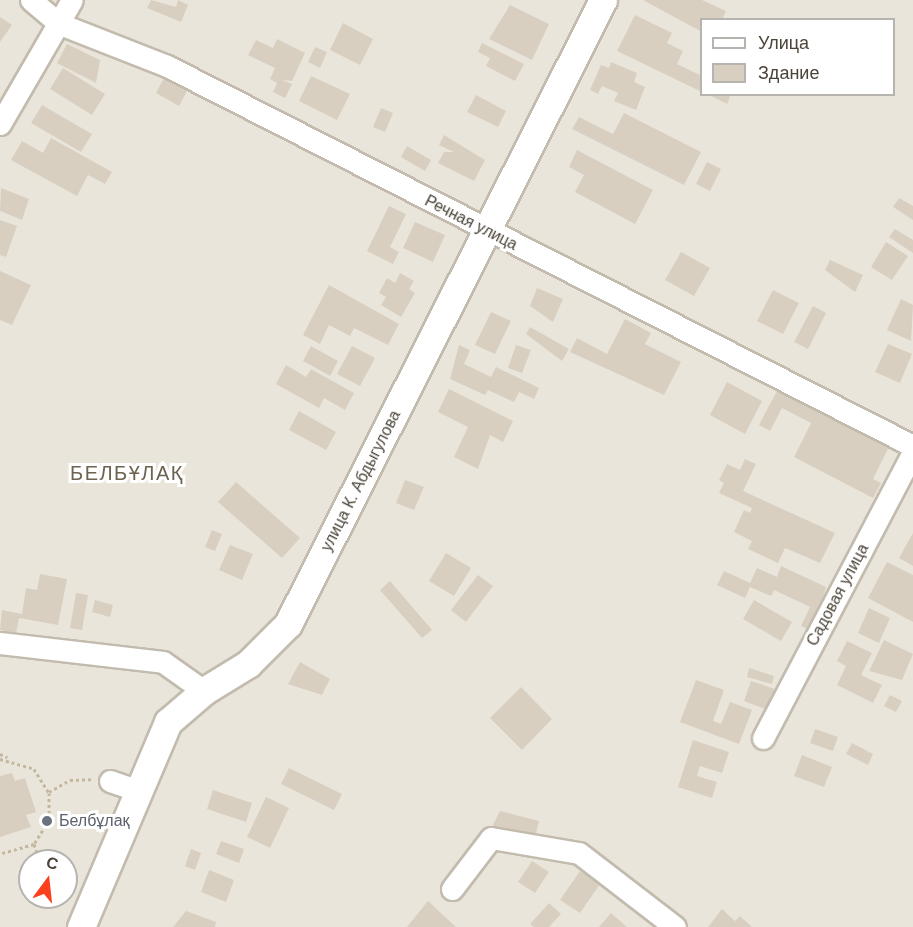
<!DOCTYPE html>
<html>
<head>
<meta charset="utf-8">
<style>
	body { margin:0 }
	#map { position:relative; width:913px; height:927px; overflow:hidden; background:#f6f3ec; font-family:Helvetica,sans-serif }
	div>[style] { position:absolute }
	.residential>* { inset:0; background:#eae5da }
	.building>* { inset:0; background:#d8cfc1 }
	.path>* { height:3px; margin-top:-1.5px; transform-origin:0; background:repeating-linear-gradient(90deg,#c4b79f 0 3px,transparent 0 6px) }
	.roads { filter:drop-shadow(2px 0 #c2bbae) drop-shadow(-2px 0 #c2bbae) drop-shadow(0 2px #c2bbae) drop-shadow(0 -2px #c2bbae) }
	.minor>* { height:21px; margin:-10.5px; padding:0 10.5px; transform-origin:10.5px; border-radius:10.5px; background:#fff }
	.tertiary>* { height:27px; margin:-13.5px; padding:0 13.5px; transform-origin:13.5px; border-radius:13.5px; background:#fff }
	.dots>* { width:16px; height:16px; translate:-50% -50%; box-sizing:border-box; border:3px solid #fff; border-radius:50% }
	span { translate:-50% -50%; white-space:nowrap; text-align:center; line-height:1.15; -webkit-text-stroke:6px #fff; paint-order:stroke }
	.street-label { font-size:16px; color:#4b4439 }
	.worship-label { font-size:16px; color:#5b616d }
	.left { translate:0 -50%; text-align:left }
	.quarter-label { font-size:20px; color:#6e6250; letter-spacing:1.5px }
	.legend { position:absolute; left:700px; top:18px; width:195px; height:78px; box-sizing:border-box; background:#fff; border:2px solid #b7b4b0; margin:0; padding:8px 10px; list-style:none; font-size:18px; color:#4b4439 }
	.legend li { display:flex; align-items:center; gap:12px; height:30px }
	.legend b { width:30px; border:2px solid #b7b4b0 }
	.north { position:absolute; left:18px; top:849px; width:60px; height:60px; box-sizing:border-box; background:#fff; border:2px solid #b7b4b0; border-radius:50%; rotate:15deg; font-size:16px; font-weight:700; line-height:24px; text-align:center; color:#4b4439 }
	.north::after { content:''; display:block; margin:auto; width:21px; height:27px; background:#fc3f1d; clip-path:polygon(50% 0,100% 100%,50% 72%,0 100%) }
</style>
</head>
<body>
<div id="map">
	<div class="residential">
		<i style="clip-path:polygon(evenodd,0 0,913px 0,913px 927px,0 927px,0 0,702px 20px,894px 20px,894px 94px,702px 94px,702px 20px,0 0,30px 861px,66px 861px,66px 897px,30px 897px,30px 861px)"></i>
	</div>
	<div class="building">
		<i style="clip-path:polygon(151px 0,176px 7px,178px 0,188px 5px,181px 22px,147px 8px)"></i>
		<i style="clip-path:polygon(643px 0,702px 0,726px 11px,722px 20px,702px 20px,702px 32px)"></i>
		<i style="clip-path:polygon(510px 5px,549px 24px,532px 60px,489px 39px)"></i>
		<i style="clip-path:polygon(635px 15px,672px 33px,667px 43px,683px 51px,677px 64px,702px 76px,702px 92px,617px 51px)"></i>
		<i style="clip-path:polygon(0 17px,12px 25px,0 42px)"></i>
		<i style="clip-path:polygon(343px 23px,373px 39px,360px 65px,330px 50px)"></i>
		<i style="clip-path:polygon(277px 39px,305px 53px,292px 81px,282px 80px,292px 84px,285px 98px,273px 92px,277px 83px,270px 79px,275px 68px,248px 55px,256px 40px,273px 48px)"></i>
		<i style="clip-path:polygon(482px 43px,524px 64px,515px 81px,486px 66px,490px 58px,478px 52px)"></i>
		<i style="clip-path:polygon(67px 44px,100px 60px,96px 83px,57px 63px)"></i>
		<i style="clip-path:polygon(315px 47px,327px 52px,320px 68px,308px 62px)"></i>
		<i style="clip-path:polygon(611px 62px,637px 73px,634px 82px,645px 87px,636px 110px,614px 101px,618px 93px,602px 86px,598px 94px,590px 90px,601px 65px,609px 68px)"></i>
		<i style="clip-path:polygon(63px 68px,105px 94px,92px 115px,50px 89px)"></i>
		<i style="clip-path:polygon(311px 76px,350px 94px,337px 120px,299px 101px)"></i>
		<i style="clip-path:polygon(164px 78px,187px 91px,179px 106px,156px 93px)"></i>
		<i style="clip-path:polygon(707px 94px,731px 94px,727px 104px)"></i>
		<i style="clip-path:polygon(476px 95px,506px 111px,498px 127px,467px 112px)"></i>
		<i style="clip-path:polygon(42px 105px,92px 134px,81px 152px,31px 123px)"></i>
		<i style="clip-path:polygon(381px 108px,393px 113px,385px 132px,373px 127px)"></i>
		<i style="clip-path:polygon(624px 113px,701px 152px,684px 185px,572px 129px,579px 117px,613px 134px)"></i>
		<i style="clip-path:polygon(444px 135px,485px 160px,474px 181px,438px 163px,444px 152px,454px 152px,439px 145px)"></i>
		<i style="clip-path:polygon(51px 138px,112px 172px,105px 184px,88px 175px,77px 196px,11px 160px,22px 141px,43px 153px)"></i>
		<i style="clip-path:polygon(407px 146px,431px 160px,425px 171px,401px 157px)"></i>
		<i style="clip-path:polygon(577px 150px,653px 190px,635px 224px,575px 192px,584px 175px,569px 167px)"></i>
		<i style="clip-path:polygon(707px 162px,721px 169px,710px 191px,696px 184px)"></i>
		<i style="clip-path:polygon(1px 188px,29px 199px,22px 220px,0 211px)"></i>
		<i style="clip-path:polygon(899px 198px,913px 206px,913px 220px,893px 207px)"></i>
		<i style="clip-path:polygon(389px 206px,406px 214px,390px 247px,399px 252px,393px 264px,367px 251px)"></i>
		<i style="clip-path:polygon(0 220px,17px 226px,6px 257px,0 255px)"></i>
		<i style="clip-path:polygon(415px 222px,445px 235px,433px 262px,403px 248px)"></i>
		<i style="clip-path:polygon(895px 229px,913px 240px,913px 253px,889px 237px)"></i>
		<i style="clip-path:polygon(886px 242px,908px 256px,892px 280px,871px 267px)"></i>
		<i style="clip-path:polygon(681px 252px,710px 268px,694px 296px,665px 280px)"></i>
		<i style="clip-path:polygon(830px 260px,863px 275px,855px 292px,825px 270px)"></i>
		<i style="clip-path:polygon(0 271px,31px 285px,12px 325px,0 320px)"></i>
		<i style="clip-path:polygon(400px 273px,414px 281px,409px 289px,415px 293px,401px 317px,381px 305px,386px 297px,379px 293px,387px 278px,395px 283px)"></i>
		<i style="clip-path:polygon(329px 285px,399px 324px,388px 345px,354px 328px,350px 336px,329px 325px,320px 344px,303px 335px)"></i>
		<i style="clip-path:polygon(537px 288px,563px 299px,553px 322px,530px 306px)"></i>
		<i style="clip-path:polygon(773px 290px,799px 303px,783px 334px,757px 321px)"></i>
		<i style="clip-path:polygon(901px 299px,913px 305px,911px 341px,887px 330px)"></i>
		<i style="clip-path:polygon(813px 306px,826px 313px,808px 349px,794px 342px)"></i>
		<i style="clip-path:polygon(491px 312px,511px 321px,495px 354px,475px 345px)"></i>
		<i style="clip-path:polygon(625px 319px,651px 333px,645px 344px,681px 362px,664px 395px,570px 352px,577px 338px,607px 354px)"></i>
		<i style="clip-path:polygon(530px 327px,569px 349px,562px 361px,526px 334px)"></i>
		<i style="clip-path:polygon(888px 344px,912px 354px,900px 383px,875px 372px)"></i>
		<i style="clip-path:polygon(459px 345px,470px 350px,464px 364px,491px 377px,496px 367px,539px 388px,534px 399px,519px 392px,514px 402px,488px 390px,485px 395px,450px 379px)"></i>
		<i style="clip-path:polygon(516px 345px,531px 350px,522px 373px,508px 368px)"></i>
		<i style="clip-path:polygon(311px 346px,338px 361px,330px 376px,303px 361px)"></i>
		<i style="clip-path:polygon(352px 346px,375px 358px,360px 386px,337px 374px)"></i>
		<i style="clip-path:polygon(286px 365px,306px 377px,311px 369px,354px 393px,345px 410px,324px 398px,319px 408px,276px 384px)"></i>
		<i style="clip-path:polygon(727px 382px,762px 401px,745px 434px,710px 415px)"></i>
		<i style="clip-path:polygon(449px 389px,513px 421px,503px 442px,490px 435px,478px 469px,454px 457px,468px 427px,438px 412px)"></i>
		<i style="clip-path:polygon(778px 389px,889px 447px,873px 479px,881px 483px,873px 498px,794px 457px,811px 423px,782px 408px,770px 431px,759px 425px)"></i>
		<i style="clip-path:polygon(299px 411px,336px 432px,326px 450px,289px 430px)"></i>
		<i style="clip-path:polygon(745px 459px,756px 464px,743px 491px,835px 533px,820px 563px,785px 548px,778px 563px,748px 549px,752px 541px,734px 532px,744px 510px,750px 513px,752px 508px,719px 493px,724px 483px,719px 480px,727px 464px,740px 470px)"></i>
		<i style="clip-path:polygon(405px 480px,424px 487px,414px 510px,396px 503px)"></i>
		<i style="clip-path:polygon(236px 482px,300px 538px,282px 558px,218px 502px)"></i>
		<i style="clip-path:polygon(212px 530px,222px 534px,215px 551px,205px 547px)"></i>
		<i style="clip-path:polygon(913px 533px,913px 566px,899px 558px)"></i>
		<i style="clip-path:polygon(230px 545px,253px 554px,242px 580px,219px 570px)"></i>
		<i style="clip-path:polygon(446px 553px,471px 568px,454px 596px,429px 581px)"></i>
		<i style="clip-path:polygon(887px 562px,913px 575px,913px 622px,868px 598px)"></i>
		<i style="clip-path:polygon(781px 566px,826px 587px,813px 632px,801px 626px,810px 607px,774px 590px,771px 596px,750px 587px,745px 598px,717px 585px,724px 571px,750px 583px,757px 568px,777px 577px)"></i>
		<i style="clip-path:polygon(40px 574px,67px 579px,58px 625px,19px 618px,16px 633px,0 630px,2px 610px,22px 614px,26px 588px,37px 590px)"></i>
		<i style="clip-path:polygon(478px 575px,493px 586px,466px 622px,451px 610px)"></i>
		<i style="clip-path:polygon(390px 581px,432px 630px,422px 638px,380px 590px)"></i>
		<i style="clip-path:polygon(76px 593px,88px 595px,82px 630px,70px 628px)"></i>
		<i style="clip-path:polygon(95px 600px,113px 605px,110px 617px,92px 612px)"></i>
		<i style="clip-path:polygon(754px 600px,792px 622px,781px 641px,743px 619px)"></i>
		<i style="clip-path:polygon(869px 608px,890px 618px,879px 643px,858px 633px)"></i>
		<i style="clip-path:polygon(884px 640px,913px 654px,902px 680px,869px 671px)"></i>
		<i style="clip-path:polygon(847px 641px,872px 653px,861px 675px,882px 685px,873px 703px,837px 685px,846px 666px,837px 661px)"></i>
		<i style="clip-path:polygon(300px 662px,330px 679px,322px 695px,288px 684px)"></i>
		<i style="clip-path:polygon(749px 668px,774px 676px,772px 684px,747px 677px)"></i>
		<i style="clip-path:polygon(696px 680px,724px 690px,713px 721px,721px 724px,730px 702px,752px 710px,739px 744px,680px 722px)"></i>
		<i style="clip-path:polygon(751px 681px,775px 689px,768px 710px,744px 701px)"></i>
		<i style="clip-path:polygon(521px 687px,552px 719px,522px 750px,490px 718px)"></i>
		<i style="clip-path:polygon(890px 695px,902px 701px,896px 712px,884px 706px)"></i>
		<i style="clip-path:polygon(815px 729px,838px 737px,833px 751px,810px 743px)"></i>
		<i style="clip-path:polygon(693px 740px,729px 752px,722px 773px,700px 766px,697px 776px,717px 782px,712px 798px,678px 787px)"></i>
		<i style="clip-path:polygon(852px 743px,873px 754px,868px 765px,846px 754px)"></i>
		<i style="clip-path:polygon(802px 755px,832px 767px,824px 787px,794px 776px)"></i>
		<i style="clip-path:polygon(289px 768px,342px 794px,334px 810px,281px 784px)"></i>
		<i style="clip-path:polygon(12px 773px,15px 781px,25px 778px,36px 812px,26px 815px,31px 827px,0 837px,0 776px)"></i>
		<i style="clip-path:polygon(213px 790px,252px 803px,246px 822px,207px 809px)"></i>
		<i style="clip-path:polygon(266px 797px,289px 808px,270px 848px,247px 837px)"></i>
		<i style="clip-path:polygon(500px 811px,539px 821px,534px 841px,491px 829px)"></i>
		<i style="clip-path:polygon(221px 841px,244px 849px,239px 863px,216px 854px)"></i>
		<i style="clip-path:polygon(191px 849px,201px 853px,195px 870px,185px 866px)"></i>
		<i style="clip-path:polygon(532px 861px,549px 872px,535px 893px,518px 882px)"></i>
		<i style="clip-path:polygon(209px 870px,234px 880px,226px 902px,201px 892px)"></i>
		<i style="clip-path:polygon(580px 871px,600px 884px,580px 913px,560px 900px)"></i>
		<i style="clip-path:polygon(34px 897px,54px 897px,55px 901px,42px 909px)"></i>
		<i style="clip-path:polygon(428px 901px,456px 927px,407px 927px)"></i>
		<i style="clip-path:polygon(549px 903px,561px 914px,549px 927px,534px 927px,530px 924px)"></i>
		<i style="clip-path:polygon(722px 909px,735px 921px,740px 916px,752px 927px,708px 927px)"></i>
		<i style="clip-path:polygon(186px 911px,216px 922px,215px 927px,173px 927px)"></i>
		<i style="clip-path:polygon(611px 913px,627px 927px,599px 927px)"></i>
	</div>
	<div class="path">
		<i style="left:0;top:754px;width:8px;rotate:23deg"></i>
		<i style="left:0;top:759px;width:35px;rotate:16deg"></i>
		<i style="left:34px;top:769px;width:28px;rotate:58deg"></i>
		<i style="left:49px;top:793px;width:27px;rotate:90deg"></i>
		<i style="left:49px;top:820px;width:28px;rotate:122deg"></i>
		<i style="left:34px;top:844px;width:35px;rotate:164deg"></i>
		<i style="left:49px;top:792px;width:24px;rotate:-30deg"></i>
		<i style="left:70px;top:780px;width:23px;rotate:-2deg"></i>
		<i style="left:34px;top:844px;width:18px;rotate:71deg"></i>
	</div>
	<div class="roads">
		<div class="minor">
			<i style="left:31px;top:0;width:38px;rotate:40deg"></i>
			<i style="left:60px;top:24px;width:115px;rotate:21.4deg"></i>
			<i style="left:167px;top:66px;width:837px;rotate:26.99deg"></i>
			<i style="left:0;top:124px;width:143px;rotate:-59.9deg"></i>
			<i style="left:0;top:643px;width:164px;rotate:6.6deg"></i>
			<i style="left:163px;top:662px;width:50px;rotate:35.3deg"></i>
			<i style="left:763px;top:738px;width:323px;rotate:-62.3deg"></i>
			<i style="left:110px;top:781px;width:31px;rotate:19deg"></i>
			<i style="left:452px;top:889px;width:64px;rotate:-52.6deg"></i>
			<i style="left:491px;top:838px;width:89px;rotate:9.7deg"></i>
			<i style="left:579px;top:853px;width:121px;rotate:37.6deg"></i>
		</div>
		<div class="tertiary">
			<i style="left:81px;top:927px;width:223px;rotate:-67deg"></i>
			<i style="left:168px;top:722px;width:48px;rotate:-40.7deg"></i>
			<i style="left:204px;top:691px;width:52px;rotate:-31.5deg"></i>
			<i style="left:248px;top:664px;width:57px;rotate:-45deg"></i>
			<i style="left:288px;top:624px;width:699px;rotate:-63.22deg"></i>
		</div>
	</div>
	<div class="dots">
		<i style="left:47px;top:821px;background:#6b7280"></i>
	</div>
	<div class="street-label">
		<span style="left:471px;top:223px;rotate:27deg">Речная улица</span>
		<span style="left:361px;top:481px;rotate:-63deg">улица К. Абдыгулова</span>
		<span style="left:838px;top:595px;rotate:-62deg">Садовая улица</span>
	</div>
	<div class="worship-label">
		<span class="left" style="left:59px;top:821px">Белбұлақ</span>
	</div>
	<div class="quarter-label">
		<span style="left:127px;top:473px">БЕЛБҰЛАҚ</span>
	</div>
	<ul class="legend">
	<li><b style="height:8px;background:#fff"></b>Улица</li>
	<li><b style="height:16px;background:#d8cfc1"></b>Здание</li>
	</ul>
	<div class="north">С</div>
</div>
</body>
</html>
